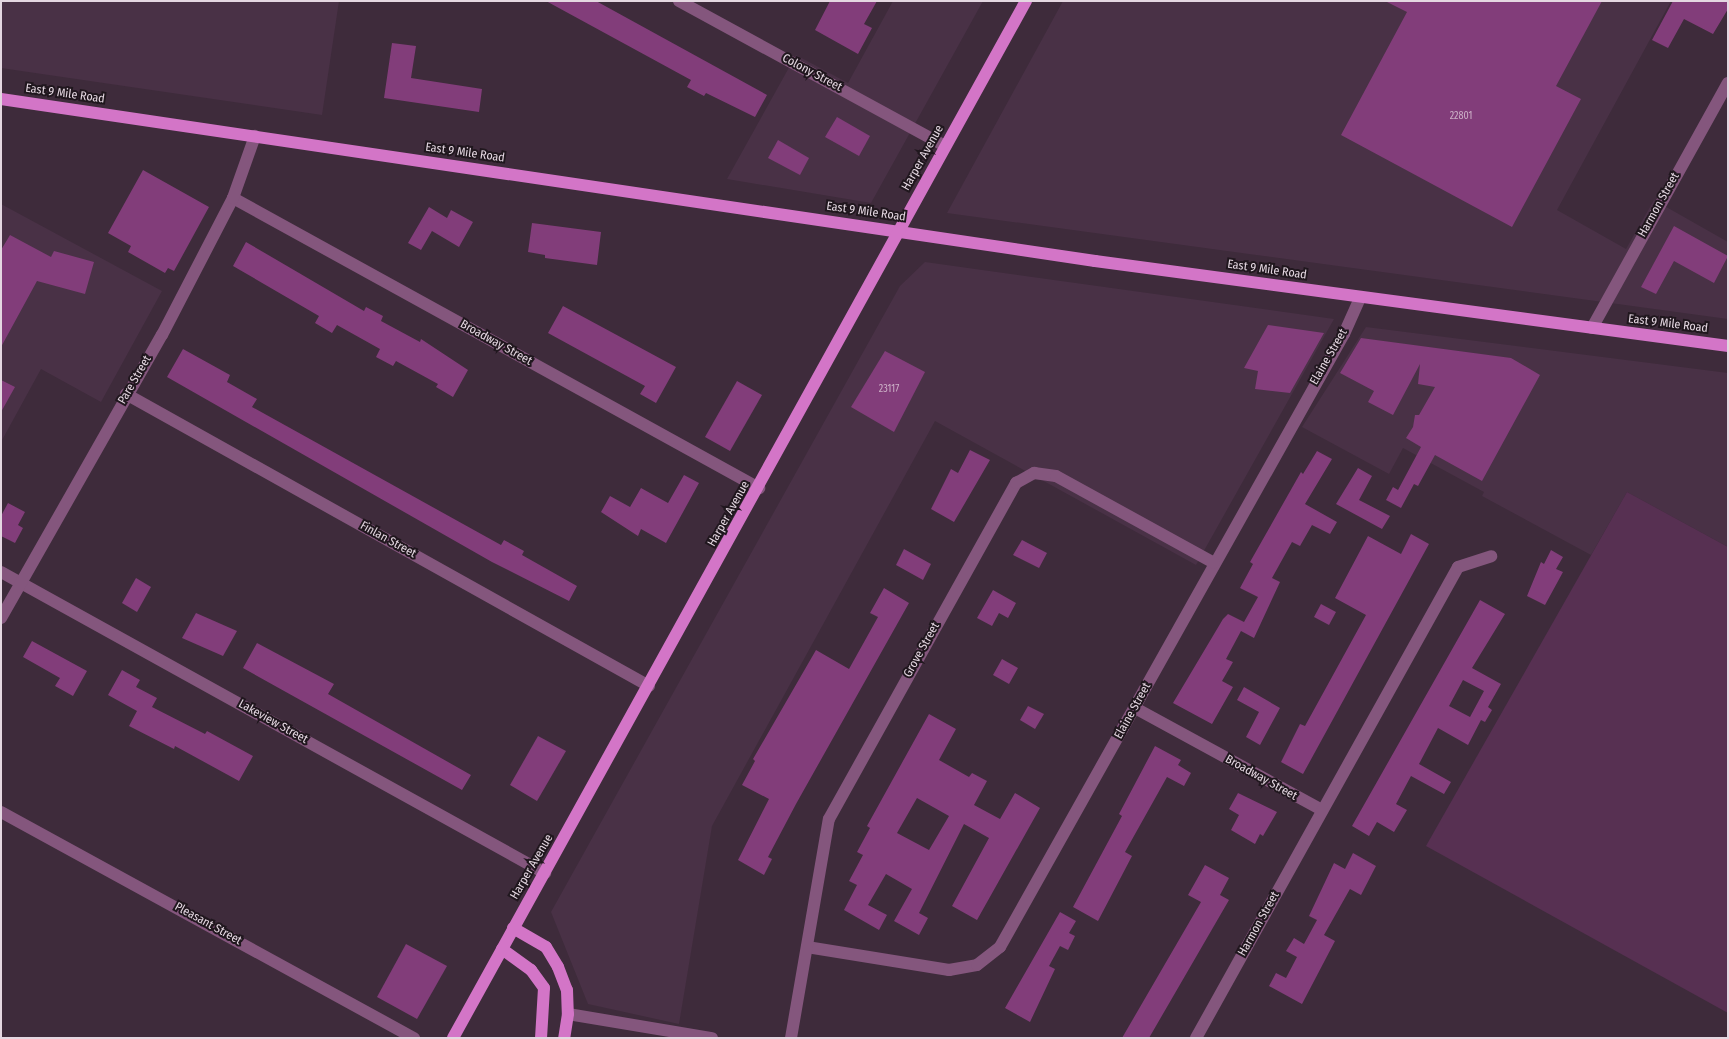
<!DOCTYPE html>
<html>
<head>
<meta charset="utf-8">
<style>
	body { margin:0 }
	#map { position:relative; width:1729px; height:1039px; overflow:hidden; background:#3e2b3b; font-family:"Fira Sans Condensed",sans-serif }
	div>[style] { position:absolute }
	.built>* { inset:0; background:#493146 }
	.green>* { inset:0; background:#573052 }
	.building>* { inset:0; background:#823d7a }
	.minor>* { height:12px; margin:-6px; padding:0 6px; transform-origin:6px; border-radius:6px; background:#84567d }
	.major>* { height:12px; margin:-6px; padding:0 6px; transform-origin:6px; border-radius:6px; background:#d375c7 }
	span { translate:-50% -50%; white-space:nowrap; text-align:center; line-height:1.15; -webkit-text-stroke:4px #20171e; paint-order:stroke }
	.number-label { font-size:10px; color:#ccb0c7 }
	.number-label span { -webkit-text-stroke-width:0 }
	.street-label { font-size:12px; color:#e4d7e1 }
	.frame { position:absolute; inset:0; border:2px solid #e4d7e1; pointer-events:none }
</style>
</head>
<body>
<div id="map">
	<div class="built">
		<i style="clip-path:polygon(1px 1px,339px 1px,322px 115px,1px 68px)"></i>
		<i style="clip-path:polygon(893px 1px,983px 1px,871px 203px,727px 179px,796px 55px,848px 83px)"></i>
		<i style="clip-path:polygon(1063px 1px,1671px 1px,1557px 210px,1626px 249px,1654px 200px,1728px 242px,1728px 319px,947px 213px)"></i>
		<i style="clip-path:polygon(1px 204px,162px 291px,101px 402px,41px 369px,1px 442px)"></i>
		<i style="clip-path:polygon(925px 262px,1334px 319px,1196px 565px,935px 421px,712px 826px,679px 1024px,588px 1004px,551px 912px,900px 286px)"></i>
		<i style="clip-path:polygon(1366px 327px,1728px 373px,1728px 547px,1627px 492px,1591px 555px,1482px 496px,1484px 492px,1403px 448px,1389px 474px,1302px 427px)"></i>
	</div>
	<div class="green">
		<i style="clip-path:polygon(1627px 492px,1728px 547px,1728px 1013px,1426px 846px)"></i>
	</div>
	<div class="building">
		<i style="clip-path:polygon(546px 1px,596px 1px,767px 95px,755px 117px,706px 93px,704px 96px,687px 87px,691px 80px)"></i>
		<i style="clip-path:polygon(830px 1px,877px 1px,864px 24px,872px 28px,858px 54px,815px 30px)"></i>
		<i style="clip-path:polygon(1385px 1px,1602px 1px,1556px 86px,1581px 99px,1512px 227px,1341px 135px,1407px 12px)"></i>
		<i style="clip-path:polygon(1673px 1px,1728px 1px,1728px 9px,1713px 34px,1684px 19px,1668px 48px,1652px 40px)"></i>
		<i style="clip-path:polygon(392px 43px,416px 46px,411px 78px,482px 89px,479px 112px,384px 98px)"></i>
		<i style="clip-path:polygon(837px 117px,870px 136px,859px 156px,825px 137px)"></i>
		<i style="clip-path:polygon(778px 140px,809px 158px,800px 175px,768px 158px)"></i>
		<i style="clip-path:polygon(143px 170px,209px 207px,174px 271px,168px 268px,165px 273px,128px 252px,131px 246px,108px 233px)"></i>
		<i style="clip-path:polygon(429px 207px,447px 218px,451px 210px,473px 222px,459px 247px,432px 231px,421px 250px,408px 243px)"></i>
		<i style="clip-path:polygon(532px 223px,601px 232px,597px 265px,545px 258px,545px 255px,528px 252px)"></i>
		<i style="clip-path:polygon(1674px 226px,1728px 256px,1714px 283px,1674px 261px,1656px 294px,1641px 287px)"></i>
		<i style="clip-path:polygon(10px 235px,51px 257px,54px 251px,94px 262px,85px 294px,37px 281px,1px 347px,1px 250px)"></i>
		<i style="clip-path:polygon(246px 242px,364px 311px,366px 307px,383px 316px,381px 321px,420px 342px,421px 339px,468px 370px,453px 397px,436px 387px,438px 384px,396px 361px,393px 366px,376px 357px,380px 349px,337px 325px,332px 333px,315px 323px,319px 316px,233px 266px)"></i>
		<i style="clip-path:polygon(563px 306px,676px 367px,656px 403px,640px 394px,645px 386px,548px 333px)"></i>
		<i style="clip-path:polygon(1268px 325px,1324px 333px,1290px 393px,1255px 389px,1258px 371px,1244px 368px)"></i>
		<i style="clip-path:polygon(1361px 338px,1511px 358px,1540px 375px,1482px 481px,1435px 455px,1418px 486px,1414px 484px,1401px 508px,1386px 500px,1393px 487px,1398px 490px,1421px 447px,1406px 438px,1413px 427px,1415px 415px,1419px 415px,1435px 387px,1418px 384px,1420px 364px,1393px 415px,1368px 402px,1374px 391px,1340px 373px)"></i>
		<i style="clip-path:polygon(183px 349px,230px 375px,227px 382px,257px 399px,252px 407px,501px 545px,504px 540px,524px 551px,522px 555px,577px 586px,569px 601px,492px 562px,167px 377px)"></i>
		<i style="clip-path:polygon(885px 351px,925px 372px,894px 432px,851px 407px)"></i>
		<i style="clip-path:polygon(1px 380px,15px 387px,1px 412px)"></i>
		<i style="clip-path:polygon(737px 381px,762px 395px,730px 451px,705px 437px)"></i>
		<i style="clip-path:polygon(970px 450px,990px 460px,954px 522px,931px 509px,951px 469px,958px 473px)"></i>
		<i style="clip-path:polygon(1317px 451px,1332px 459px,1305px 504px,1337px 522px,1330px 534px,1312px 525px,1300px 546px,1292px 542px,1272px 578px,1280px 582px,1254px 638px,1241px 631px,1226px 659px,1233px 662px,1222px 681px,1233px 687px,1212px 724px,1173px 703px,1223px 619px,1228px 614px,1244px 622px,1258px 597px,1240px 588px,1253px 564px,1250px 562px,1301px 472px,1303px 474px)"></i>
		<i style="clip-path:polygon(1358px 468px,1372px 476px,1359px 500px,1390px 516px,1382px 529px,1336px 504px)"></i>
		<i style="clip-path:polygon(684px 475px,699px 483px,666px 543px,641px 529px,638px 536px,601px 512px,610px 496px,630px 507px,641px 488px,668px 503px)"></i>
		<i style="clip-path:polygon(8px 503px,25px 512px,18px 525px,23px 528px,15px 543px,1px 536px,1px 516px)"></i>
		<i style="clip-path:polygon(1411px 534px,1429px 544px,1303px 774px,1281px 762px,1300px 724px,1305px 726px,1366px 615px,1335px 598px,1368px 536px,1401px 554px)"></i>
		<i style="clip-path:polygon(1022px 540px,1047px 553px,1039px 568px,1013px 555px)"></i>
		<i style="clip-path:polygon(904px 549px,931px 564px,923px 580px,896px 565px)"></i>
		<i style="clip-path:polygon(1551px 550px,1563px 557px,1556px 569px,1563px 572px,1545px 605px,1527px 596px,1541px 562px,1544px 564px)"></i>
		<i style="clip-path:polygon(136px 578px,151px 587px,137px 612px,122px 603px)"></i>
		<i style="clip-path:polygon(884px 588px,909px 603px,796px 804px,768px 857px,772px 859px,764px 875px,738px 860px,769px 799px,742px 785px,755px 761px,753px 759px,816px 650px,849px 669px,878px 617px,870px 613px)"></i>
		<i style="clip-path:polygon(993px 590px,1016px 603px,1008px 618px,999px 613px,992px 626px,977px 618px)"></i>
		<i style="clip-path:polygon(evenodd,1480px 600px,1505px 614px,1472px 668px,1501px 684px,1488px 707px,1492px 710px,1485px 722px,1481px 720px,1468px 745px,1438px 728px,1419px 764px,1451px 782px,1444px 794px,1411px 776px,1396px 804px,1407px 810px,1394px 832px,1377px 822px,1369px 836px,1352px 826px,1480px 600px,1463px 680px,1484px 691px,1470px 717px,1449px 706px,1463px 680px)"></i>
		<i style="clip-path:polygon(1321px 604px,1336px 612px,1329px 625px,1314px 617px)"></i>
		<i style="clip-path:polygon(196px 613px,237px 631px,223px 656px,182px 638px)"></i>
		<i style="clip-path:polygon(32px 641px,87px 671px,73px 696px,55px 686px,60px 678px,23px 657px)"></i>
		<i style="clip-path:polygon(257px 643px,334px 684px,328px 694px,471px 775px,462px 790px,243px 668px)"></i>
		<i style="clip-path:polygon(1002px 659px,1018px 668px,1009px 684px,993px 675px)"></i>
		<i style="clip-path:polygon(122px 670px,140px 680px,136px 687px,157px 698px,152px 707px,205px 734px,207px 731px,253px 756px,239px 781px,175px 746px,174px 749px,129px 726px,137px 711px,108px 695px)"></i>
		<i style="clip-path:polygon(1244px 687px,1280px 708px,1260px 745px,1246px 737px,1259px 712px,1237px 700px)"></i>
		<i style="clip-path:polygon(1028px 706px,1044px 714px,1035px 729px,1020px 720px)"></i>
		<i style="clip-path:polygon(evenodd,929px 714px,956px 729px,939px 760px,969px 777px,972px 773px,987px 781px,974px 805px,1000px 819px,1015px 793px,1040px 808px,977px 920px,952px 906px,989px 838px,964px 824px,919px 913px,928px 918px,919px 935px,894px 921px,912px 889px,886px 874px,868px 905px,887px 915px,879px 930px,844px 910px,857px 885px,849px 881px,863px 855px,857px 852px,870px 828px,867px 826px,929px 714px,917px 798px,949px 816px,929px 850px,897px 833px,917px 798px)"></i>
		<i style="clip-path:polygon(538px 736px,566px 751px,537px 801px,510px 785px)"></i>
		<i style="clip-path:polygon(1155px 746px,1181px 760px,1178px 765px,1191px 773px,1184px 786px,1167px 777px,1125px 852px,1132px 856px,1098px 921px,1073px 907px,1122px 816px,1119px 814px)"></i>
		<i style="clip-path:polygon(1238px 793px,1277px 812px,1263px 836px,1260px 834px,1255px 844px,1231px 830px,1239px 815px,1229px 809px)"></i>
		<i style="clip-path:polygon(1353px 853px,1376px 866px,1361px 895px,1350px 889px,1324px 935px,1335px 941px,1302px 1004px,1269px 986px,1276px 973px,1286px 978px,1297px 957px,1286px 951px,1294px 938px,1304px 944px,1317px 920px,1309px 916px,1334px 863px,1345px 869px)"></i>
		<i style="clip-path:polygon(1205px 865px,1229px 878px,1220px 895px,1229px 900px,1149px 1038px,1122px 1038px,1201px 902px,1188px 895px)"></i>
		<i style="clip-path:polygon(1060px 912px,1076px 921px,1069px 933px,1075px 936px,1068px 950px,1060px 946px,1049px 966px,1055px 969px,1030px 1022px,1005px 1008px)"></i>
		<i style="clip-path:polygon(406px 944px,447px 966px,417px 1019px,377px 997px)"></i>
	</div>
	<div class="minor">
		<i style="left:679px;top:1px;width:303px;rotate:28.6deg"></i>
		<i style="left:233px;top:198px;width:601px;rotate:28.87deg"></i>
		<i style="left:1592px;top:328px;width:280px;rotate:-61deg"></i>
		<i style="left:126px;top:394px;width:599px;rotate:29.18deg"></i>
		<i style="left:1px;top:572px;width:622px;rotate:28.96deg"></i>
		<i style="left:1px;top:618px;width:326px;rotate:-60.4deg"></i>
		<i style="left:162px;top:335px;width:154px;rotate:-62.6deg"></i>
		<i style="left:233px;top:198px;width:66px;rotate:-70.5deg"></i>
		<i style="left:1135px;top:708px;width:213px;rotate:28.6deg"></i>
		<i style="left:1px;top:812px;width:471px;rotate:28.7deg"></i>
		<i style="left:807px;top:947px;width:144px;rotate:9.2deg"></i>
		<i style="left:949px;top:970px;width:28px;rotate:-10deg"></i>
		<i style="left:977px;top:965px;width:29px;rotate:-38deg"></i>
		<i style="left:1000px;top:947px;width:703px;rotate:-60.7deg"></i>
		<i style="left:1344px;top:334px;width:39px;rotate:-66deg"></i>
		<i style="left:568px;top:1014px;width:146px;rotate:9.5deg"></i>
		<i style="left:791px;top:1038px;width:222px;rotate:-80.2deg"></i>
		<i style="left:829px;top:819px;width:385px;rotate:-60.9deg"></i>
		<i style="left:1016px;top:483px;width:21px;rotate:-29deg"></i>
		<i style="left:1034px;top:473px;width:22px;rotate:8deg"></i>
		<i style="left:1056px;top:476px;width:180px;rotate:28.8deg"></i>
		<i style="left:1196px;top:1038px;width:539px;rotate:-60.91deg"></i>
		<i style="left:1458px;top:567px;width:35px;rotate:-18deg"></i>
	</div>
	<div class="major">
		<i style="left:1px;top:99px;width:1106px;rotate:8.42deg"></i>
		<i style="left:1095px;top:261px;width:639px;rotate:7.65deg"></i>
		<i style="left:513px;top:928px;width:38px;rotate:30deg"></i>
		<i style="left:546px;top:947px;width:23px;rotate:59deg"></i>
		<i style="left:558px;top:967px;width:25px;rotate:69deg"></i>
		<i style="left:567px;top:990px;width:24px;rotate:88deg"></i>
		<i style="left:568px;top:1014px;width:24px;rotate:99deg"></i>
		<i style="left:502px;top:949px;width:36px;rotate:36deg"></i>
		<i style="left:531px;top:970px;width:22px;rotate:54deg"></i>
		<i style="left:544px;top:988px;width:50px;rotate:93.4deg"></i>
		<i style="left:453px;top:1038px;width:1185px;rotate:-61.08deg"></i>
	</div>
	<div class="number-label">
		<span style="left:1461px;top:117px">22801</span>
		<span style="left:889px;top:390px">23117</span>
	</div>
	<div class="street-label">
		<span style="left:812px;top:73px;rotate:28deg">Colony Street</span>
		<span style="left:65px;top:94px;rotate:8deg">East 9 Mile Road</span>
		<span style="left:465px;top:153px;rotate:8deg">East 9 Mile Road</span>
		<span style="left:923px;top:158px;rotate:-61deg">Harper Avenue</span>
		<span style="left:1659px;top:205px;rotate:-61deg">Harmon Street</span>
		<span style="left:866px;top:212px;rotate:8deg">East 9 Mile Road</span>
		<span style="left:1267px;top:270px;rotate:8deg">East 9 Mile Road</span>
		<span style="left:1668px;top:324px;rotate:7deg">East 9 Mile Road</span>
		<span style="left:496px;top:343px;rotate:29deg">Broadway Street</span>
		<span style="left:1329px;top:357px;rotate:-60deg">Elaine Street</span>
		<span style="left:135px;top:380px;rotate:-60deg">Pare Street</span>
		<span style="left:729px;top:514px;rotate:-61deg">Harper Avenue</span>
		<span style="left:388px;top:540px;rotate:29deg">Finlan Street</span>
		<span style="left:922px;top:650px;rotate:-61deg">Grove Street</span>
		<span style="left:1133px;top:711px;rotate:-61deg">Elaine Street</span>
		<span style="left:273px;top:722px;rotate:29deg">Lakeview Street</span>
		<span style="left:1261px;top:778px;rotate:29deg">Broadway Street</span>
		<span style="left:532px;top:867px;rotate:-60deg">Harper Avenue</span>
		<span style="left:208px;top:924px;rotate:29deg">Pleasant Street</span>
		<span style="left:1259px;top:924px;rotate:-61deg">Harmon Street</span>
	</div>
	<div class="frame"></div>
</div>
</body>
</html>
